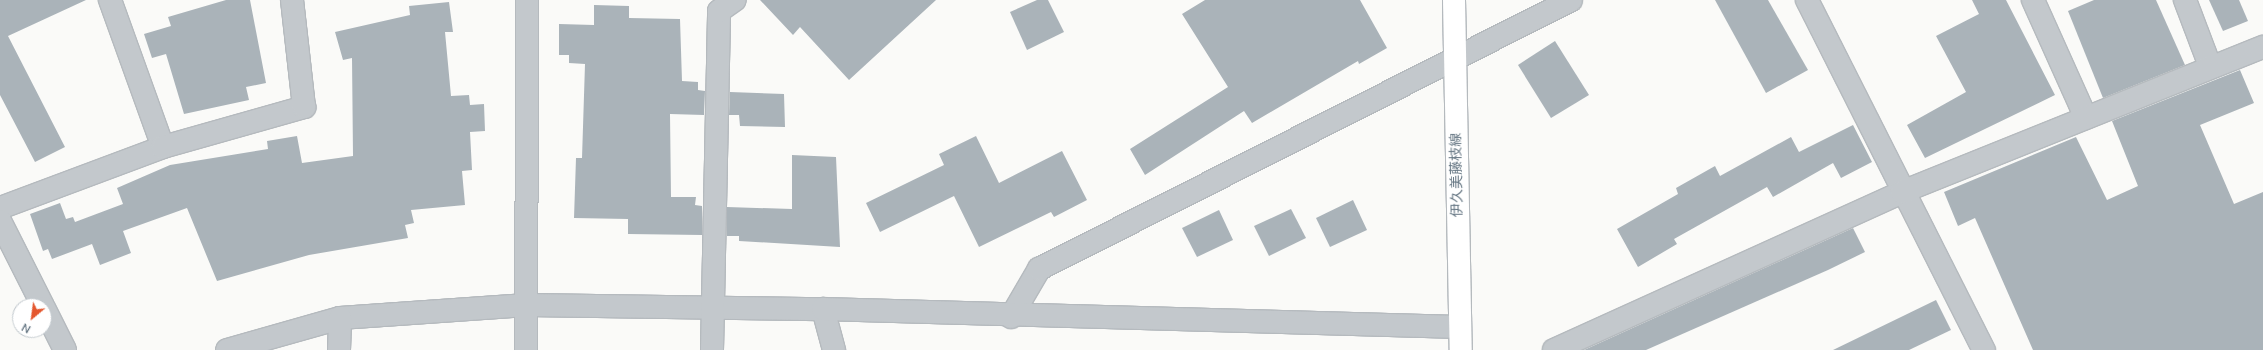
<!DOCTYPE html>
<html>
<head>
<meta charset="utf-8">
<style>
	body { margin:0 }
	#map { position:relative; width:2263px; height:350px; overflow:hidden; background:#fafaf8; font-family:"Nunito Sans","Noto Sans JP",sans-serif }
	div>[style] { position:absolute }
	.building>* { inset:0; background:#aab3b9 }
	.roads { filter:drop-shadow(1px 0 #b5babe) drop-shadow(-1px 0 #b5babe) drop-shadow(0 1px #b5babe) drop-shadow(0 -1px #b5babe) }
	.minor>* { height:22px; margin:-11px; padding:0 11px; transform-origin:11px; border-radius:11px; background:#c3c8cc }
	.major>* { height:22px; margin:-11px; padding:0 11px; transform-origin:11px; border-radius:11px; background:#fff }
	span { translate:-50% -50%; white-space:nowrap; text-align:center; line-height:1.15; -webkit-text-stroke:4px #fff; paint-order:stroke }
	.street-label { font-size:14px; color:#657683 }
	.north { position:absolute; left:12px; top:298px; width:40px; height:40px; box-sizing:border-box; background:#fff; border:1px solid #c1c8cd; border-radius:50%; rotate:209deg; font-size:11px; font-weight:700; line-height:16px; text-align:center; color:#657683 }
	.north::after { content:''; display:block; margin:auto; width:14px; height:18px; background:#e4572e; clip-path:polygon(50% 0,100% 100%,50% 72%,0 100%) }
</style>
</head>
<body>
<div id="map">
	<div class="building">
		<i style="clip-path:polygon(0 0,86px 0,8px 36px,65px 147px,35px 162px,0 95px)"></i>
		<i style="clip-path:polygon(226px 0,250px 0,266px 83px,246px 87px,249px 100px,184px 114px,166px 54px,152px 58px,144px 34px,171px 26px,168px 17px)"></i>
		<i style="clip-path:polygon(760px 0,936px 0,849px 80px,800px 27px,793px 35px)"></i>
		<i style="clip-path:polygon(1037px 0,1048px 0,1064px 32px,1027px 50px,1010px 12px)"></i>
		<i style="clip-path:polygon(1205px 0,1360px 0,1387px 48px,1359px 64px,1358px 61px,1252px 123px,1244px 111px,1145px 175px,1130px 149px,1228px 87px,1182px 14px)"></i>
		<i style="clip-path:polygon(1715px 0,1768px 0,1808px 70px,1766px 93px)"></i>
		<i style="clip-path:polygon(1972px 0,2006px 0,2055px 95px,1925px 158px,1907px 125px,1966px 92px,1936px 36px,1979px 14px)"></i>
		<i style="clip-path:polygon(2094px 0,2156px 0,2185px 65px,2103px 98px,2068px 11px)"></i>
		<i style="clip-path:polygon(2209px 0,2239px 0,2248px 21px,2223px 31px)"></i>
		<i style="clip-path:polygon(449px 2px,453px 32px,445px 32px,451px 96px,469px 95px,470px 105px,484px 104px,485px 131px,470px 132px,472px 170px,462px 171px,465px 205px,411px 210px,414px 223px,405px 225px,408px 238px,309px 255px,217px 281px,187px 208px,123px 231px,131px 253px,100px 265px,92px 244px,52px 259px,48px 249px,43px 251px,30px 214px,60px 203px,66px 219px,73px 217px,75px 222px,123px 204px,117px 188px,170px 165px,268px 149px,267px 141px,297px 136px,302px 163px,353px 156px,352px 58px,343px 60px,335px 32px,410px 15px,409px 6px)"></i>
		<i style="clip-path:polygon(594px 5px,629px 6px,629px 18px,680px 19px,682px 81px,698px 82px,698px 90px,705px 91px,704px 115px,670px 114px,671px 197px,696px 197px,695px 205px,702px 206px,702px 235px,628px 234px,628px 219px,574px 218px,576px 158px,582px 158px,585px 64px,569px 63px,569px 55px,559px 55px,559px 24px,594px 25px)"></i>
		<i style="clip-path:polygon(1555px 41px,1589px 95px,1551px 118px,1518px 65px)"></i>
		<i style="clip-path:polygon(2240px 70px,2254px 103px,2200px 125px,2234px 204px,2263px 192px,2263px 350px,2033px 350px,1975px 218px,1958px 226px,1944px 192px,2076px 137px,2107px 200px,2138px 186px,2112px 121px)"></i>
		<i style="clip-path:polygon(730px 92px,784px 94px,785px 127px,740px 126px,739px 115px,729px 115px)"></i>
		<i style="clip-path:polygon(1853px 125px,1872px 162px,1841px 178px,1833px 163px,1773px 197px,1767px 187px,1674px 239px,1677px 244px,1638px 267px,1617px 229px,1678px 194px,1676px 188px,1715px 166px,1720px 176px,1791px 137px,1799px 152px)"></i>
		<i style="clip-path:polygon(976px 136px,999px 183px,1062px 151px,1087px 200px,1054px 217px,1051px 212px,979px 247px,954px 196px,880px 232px,866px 203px,944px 165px,939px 154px)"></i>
		<i style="clip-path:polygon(792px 155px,836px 157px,840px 247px,739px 241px,739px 236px,727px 236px,727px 207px,792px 209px)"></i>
		<i style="clip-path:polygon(1353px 200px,1367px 230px,1330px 247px,1316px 218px)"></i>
		<i style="clip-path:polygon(1291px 209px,1306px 238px,1269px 256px,1254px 226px)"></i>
		<i style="clip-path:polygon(1219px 210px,1233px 240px,1197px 257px,1182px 228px)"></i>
		<i style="clip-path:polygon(1853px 228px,1865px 252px,1828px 270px,1646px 350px,1584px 350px)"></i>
		<i style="clip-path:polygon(1936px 300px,1951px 330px,1909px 350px,1833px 350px)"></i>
	</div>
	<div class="roads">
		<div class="minor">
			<i style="left:110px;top:0;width:156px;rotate:70.2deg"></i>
			<i style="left:1807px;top:0;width:392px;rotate:63.2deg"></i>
			<i style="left:2033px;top:0;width:129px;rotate:65.8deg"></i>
			<i style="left:2185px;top:0;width:71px;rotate:69.3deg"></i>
			<i style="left:0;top:208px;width:174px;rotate:-20.5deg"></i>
			<i style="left:163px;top:147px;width:147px;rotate:-15.8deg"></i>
			<i style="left:304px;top:107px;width:108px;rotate:-96.4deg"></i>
			<i style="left:0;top:221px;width:95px;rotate:63.2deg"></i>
			<i style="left:44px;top:308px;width:47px;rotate:63.4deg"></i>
			<i style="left:823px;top:309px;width:42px;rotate:75deg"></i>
			<i style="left:1011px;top:317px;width:56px;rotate:-59.7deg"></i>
			<i style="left:1039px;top:269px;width:596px;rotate:-26.82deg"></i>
			<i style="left:227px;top:350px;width:117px;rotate:-15.8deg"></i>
			<i style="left:340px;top:318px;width:187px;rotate:-4deg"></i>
			<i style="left:527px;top:305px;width:296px;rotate:0.8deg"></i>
			<i style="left:823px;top:309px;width:637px;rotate:1.62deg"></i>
			<i style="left:339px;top:350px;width:32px;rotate:-88deg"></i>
			<i style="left:526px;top:350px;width:350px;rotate:-89.8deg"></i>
			<i style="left:712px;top:350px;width:339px;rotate:-88.8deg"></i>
			<i style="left:719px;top:11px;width:19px;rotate:-35deg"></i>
			<i style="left:1554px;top:350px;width:382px;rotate:-24.4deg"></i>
			<i style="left:1902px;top:192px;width:389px;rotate:-21.9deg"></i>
		</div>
		<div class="major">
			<i style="left:1454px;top:0;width:350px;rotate:88.9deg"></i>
		</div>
	</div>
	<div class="street-label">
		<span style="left:1457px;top:175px;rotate:-91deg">伊久美藤枝線</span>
	</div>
	<div class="north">N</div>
</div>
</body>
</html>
